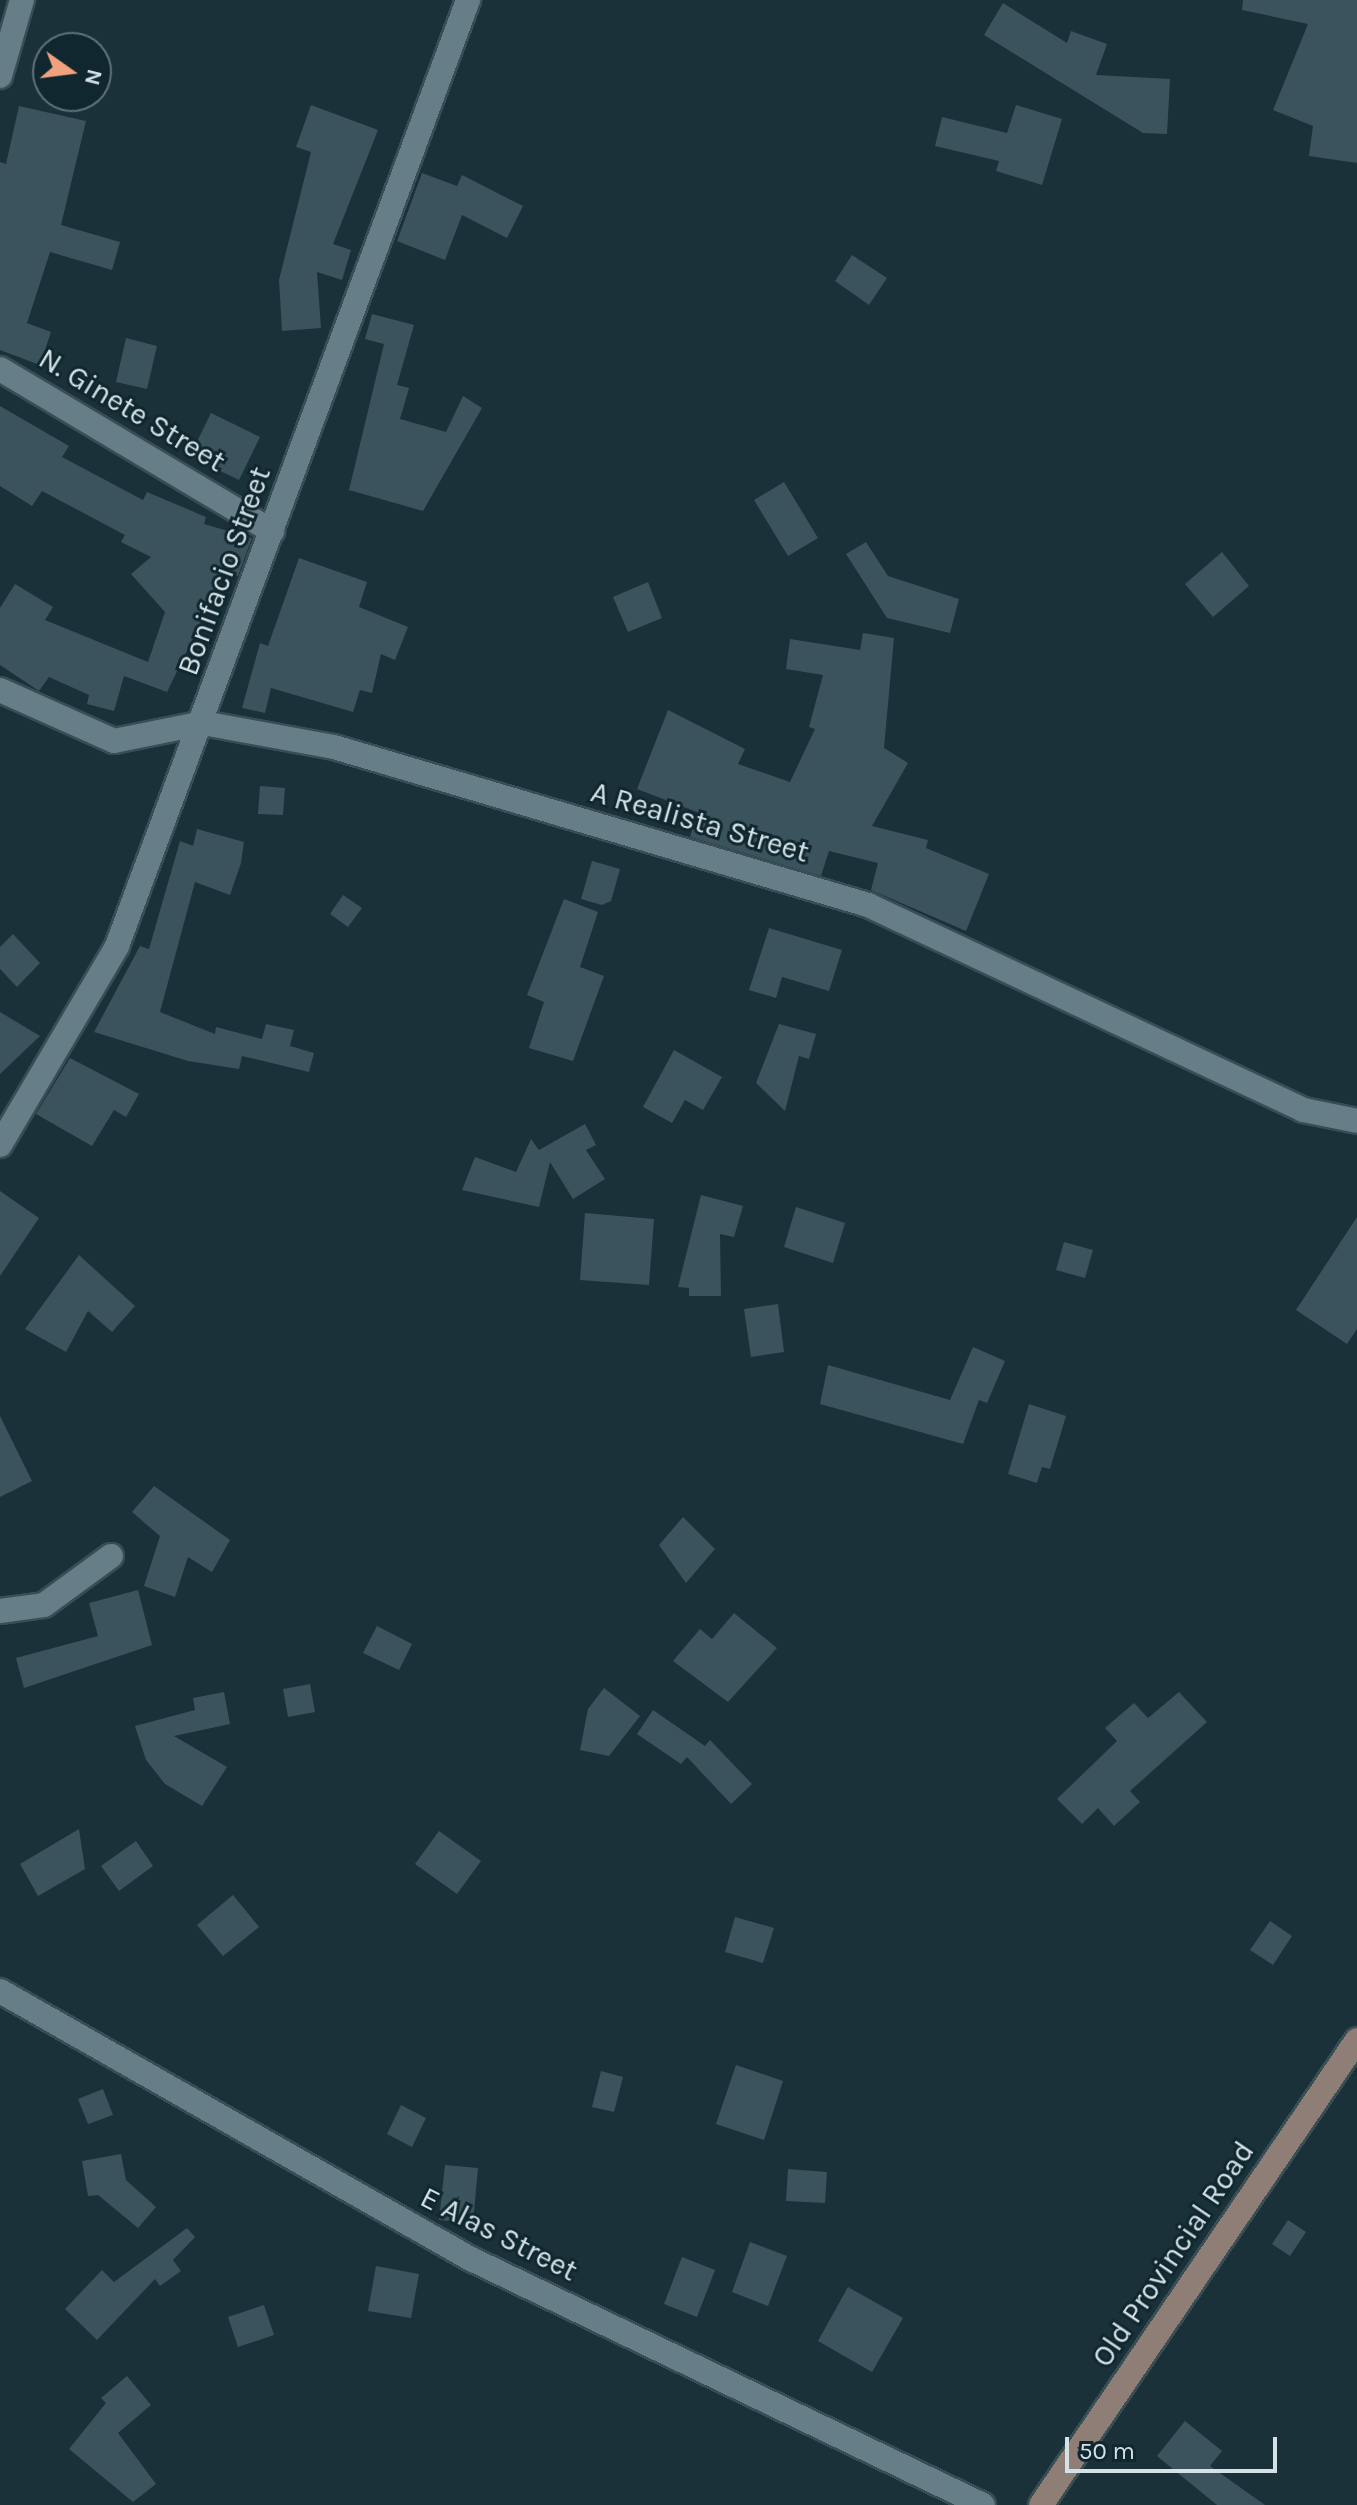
<!DOCTYPE html>
<html>
<head>
<meta charset="utf-8">
<style>
	body { margin:0 }
	#map { position:relative; width:1357px; height:2505px; overflow:hidden; background:#1a3139; font-family:Karla,sans-serif }
	div>[style] { position:absolute }
	.building>* { inset:0; background:#3b535c }
	.roads { filter:drop-shadow(2px 0 #394d54) drop-shadow(-2px 0 #394d54) drop-shadow(0 2px #394d54) drop-shadow(0 -2px #394d54) }
	.street>* { height:24px; margin:-12px; padding:0 12px; transform-origin:12px; border-radius:12px; background:#657e87 }
	.secondary>* { height:24px; margin:-12px; padding:0 12px; transform-origin:12px; border-radius:12px; background:#8e7e76 }
	span { translate:-50% -50%; white-space:nowrap; text-align:center; line-height:1.15; -webkit-text-stroke:6px #10272f; paint-order:stroke }
	.street-label { font-size:30px; color:#d4e2e7 }
	.north { position:absolute; left:32px; top:32px; width:80px; height:80px; box-sizing:border-box; background:#10272f; border:2px solid #5e7279; border-radius:50%; rotate:104deg; font-size:22px; font-weight:700; line-height:32px; text-align:center; color:#d4e2e7 }
	.north::after { content:''; display:block; margin:auto; width:28px; height:36px; background:#f2a17e; clip-path:polygon(50% 0,100% 100%,50% 72%,0 100%) }
	.scale { position:absolute; left:1065px; top:2437px; width:212px; height:36px; box-sizing:border-box; border:4px solid #d4e2e7; border-top:0; padding-left:10px; font-size:24px; line-height:28px; white-space:nowrap; color:#d4e2e7; -webkit-text-stroke:6px #10272f; paint-order:stroke }
</style>
</head>
<body>
<div id="map">
	<div class="building">
		<i style="clip-path:polygon(1243px 0,1357px 0,1357px 163px,1309px 156px,1313px 126px,1273px 110px,1308px 24px,1242px 10px)"></i>
		<i style="clip-path:polygon(1003px 3px,1067px 43px,1071px 31px,1107px 44px,1096px 75px,1170px 79px,1167px 134px,1143px 133px,984px 35px)"></i>
		<i style="clip-path:polygon(311px 105px,378px 130px,333px 244px,351px 250px,342px 280px,317px 272px,321px 328px,282px 331px,279px 280px,311px 152px,296px 147px)"></i>
		<i style="clip-path:polygon(1016px 105px,1062px 119px,1042px 185px,996px 171px,999px 161px,935px 146px,942px 117px,1007px 133px)"></i>
		<i style="clip-path:polygon(19px 106px,86px 121px,61px 225px,120px 242px,112px 270px,50px 252px,27px 323px,51px 332px,40px 365px,0 350px,0 162px,6px 164px)"></i>
		<i style="clip-path:polygon(422px 173px,457px 186px,462px 175px,523px 206px,507px 238px,462px 215px,445px 260px,397px 241px)"></i>
		<i style="clip-path:polygon(852px 255px,887px 278px,869px 305px,835px 281px)"></i>
		<i style="clip-path:polygon(372px 314px,414px 325px,397px 385px,409px 388px,400px 419px,446px 432px,463px 396px,482px 408px,423px 511px,349px 490px,384px 344px,365px 339px)"></i>
		<i style="clip-path:polygon(126px 338px,157px 346px,147px 389px,116px 382px)"></i>
		<i style="clip-path:polygon(0 406px,69px 446px,62px 457px,143px 500px,147px 492px,206px 517px,204px 524px,252px 538px,238px 576px,225px 572px,167px 692px,124px 676px,114px 711px,87px 704px,89px 695px,49px 677px,39px 691px,0 665px,0 608px,15px 584px,53px 607px,45px 620px,148px 662px,165px 612px,131px 574px,151px 557px,121px 542px,125px 535px,42px 491px,32px 506px,0 486px)"></i>
		<i style="clip-path:polygon(211px 413px,260px 437px,239px 480px,190px 456px)"></i>
		<i style="clip-path:polygon(784px 482px,818px 538px,788px 556px,754px 500px)"></i>
		<i style="clip-path:polygon(866px 542px,888px 576px,959px 599px,950px 633px,887px 618px,846px 554px)"></i>
		<i style="clip-path:polygon(1222px 552px,1249px 586px,1213px 617px,1185px 584px)"></i>
		<i style="clip-path:polygon(299px 558px,367px 582px,359px 607px,408px 627px,395px 660px,381px 654px,372px 693px,360px 690px,353px 712px,271px 688px,265px 713px,242px 708px,260px 643px,268px 646px)"></i>
		<i style="clip-path:polygon(648px 582px,662px 618px,628px 632px,613px 597px)"></i>
		<i style="clip-path:polygon(863px 633px,894px 638px,884px 748px,908px 763px,872px 826px,928px 840px,926px 848px,989px 874px,966px 931px,871px 890px,878px 863px,829px 851px,821px 876px,690px 837px,697px 812px,637px 789px,668px 710px,745px 749px,738px 764px,790px 782px,815px 729px,809px 727px,823px 675px,786px 669px,790px 639px,860px 650px)"></i>
		<i style="clip-path:polygon(260px 786px,285px 788px,283px 815px,258px 814px)"></i>
		<i style="clip-path:polygon(197px 829px,244px 842px,241px 863px,230px 895px,195px 882px,160px 1012px,215px 1034px,216px 1027px,262px 1039px,266px 1024px,294px 1030px,290px 1046px,314px 1053px,309px 1072px,242px 1056px,239px 1069px,188px 1061px,94px 1032px,140px 946px,149px 949px,180px 841px,193px 846px)"></i>
		<i style="clip-path:polygon(592px 861px,620px 869px,611px 901px,602px 905px,581px 899px)"></i>
		<i style="clip-path:polygon(343px 895px,362px 908px,348px 927px,330px 914px)"></i>
		<i style="clip-path:polygon(564px 899px,598px 912px,580px 967px,604px 976px,573px 1061px,529px 1048px,544px 1002px,527px 995px)"></i>
		<i style="clip-path:polygon(769px 928px,842px 950px,829px 991px,782px 977px,776px 998px,749px 990px)"></i>
		<i style="clip-path:polygon(13px 934px,40px 963px,17px 987px,0 969px,0 947px)"></i>
		<i style="clip-path:polygon(0 1012px,40px 1036px,0 1074px)"></i>
		<i style="clip-path:polygon(779px 1024px,816px 1034px,809px 1059px,799px 1056px,785px 1111px,756px 1083px)"></i>
		<i style="clip-path:polygon(674px 1050px,722px 1077px,703px 1110px,685px 1100px,672px 1123px,643px 1107px)"></i>
		<i style="clip-path:polygon(70px 1058px,139px 1094px,126px 1117px,114px 1110px,92px 1146px,36px 1114px)"></i>
		<i style="clip-path:polygon(585px 1124px,596px 1145px,586px 1150px,605px 1179px,573px 1199px,550px 1162px,539px 1207px,462px 1190px,475px 1157px,516px 1172px,531px 1139px,539px 1150px)"></i>
		<i style="clip-path:polygon(0 1191px,39px 1218px,0 1276px)"></i>
		<i style="clip-path:polygon(701px 1195px,743px 1206px,734px 1237px,720px 1234px,721px 1296px,689px 1296px,689px 1288px,678px 1287px)"></i>
		<i style="clip-path:polygon(796px 1207px,845px 1223px,833px 1263px,784px 1247px)"></i>
		<i style="clip-path:polygon(585px 1213px,654px 1219px,649px 1285px,580px 1280px)"></i>
		<i style="clip-path:polygon(1357px 1217px,1357px 1329px,1347px 1344px,1296px 1310px)"></i>
		<i style="clip-path:polygon(1064px 1242px,1093px 1250px,1085px 1278px,1056px 1270px)"></i>
		<i style="clip-path:polygon(79px 1255px,135px 1306px,112px 1332px,88px 1311px,66px 1352px,25px 1329px)"></i>
		<i style="clip-path:polygon(778px 1304px,784px 1352px,751px 1357px,744px 1309px)"></i>
		<i style="clip-path:polygon(973px 1347px,1005px 1361px,987px 1403px,979px 1400px,963px 1444px,820px 1404px,828px 1365px,950px 1400px)"></i>
		<i style="clip-path:polygon(1029px 1404px,1066px 1416px,1050px 1469px,1042px 1467px,1037px 1483px,1008px 1474px)"></i>
		<i style="clip-path:polygon(0 1416px,32px 1481px,0 1497px)"></i>
		<i style="clip-path:polygon(154px 1486px,230px 1540px,212px 1572px,188px 1557px,175px 1597px,144px 1586px,160px 1536px,132px 1512px)"></i>
		<i style="clip-path:polygon(683px 1517px,715px 1549px,686px 1583px,659px 1545px)"></i>
		<i style="clip-path:polygon(138px 1590px,152px 1645px,24px 1688px,16px 1658px,98px 1636px,89px 1603px)"></i>
		<i style="clip-path:polygon(734px 1613px,777px 1648px,728px 1702px,673px 1661px,700px 1629px,712px 1639px)"></i>
		<i style="clip-path:polygon(377px 1626px,412px 1644px,399px 1670px,363px 1653px)"></i>
		<i style="clip-path:polygon(310px 1684px,315px 1712px,288px 1717px,283px 1689px)"></i>
		<i style="clip-path:polygon(604px 1688px,640px 1716px,609px 1756px,580px 1750px,588px 1709px)"></i>
		<i style="clip-path:polygon(224px 1692px,230px 1724px,174px 1736px,227px 1767px,202px 1806px,165px 1784px,146px 1760px,135px 1726px,195px 1710px,193px 1698px)"></i>
		<i style="clip-path:polygon(1179px 1692px,1207px 1722px,1130px 1791px,1140px 1802px,1114px 1826px,1098px 1808px,1082px 1824px,1057px 1799px,1117px 1741px,1105px 1728px,1134px 1703px,1148px 1718px)"></i>
		<i style="clip-path:polygon(653px 1710px,705px 1746px,710px 1740px,752px 1784px,731px 1804px,687px 1757px,681px 1764px,637px 1734px)"></i>
		<i style="clip-path:polygon(79px 1829px,85px 1869px,38px 1896px,20px 1864px)"></i>
		<i style="clip-path:polygon(439px 1831px,481px 1861px,457px 1894px,415px 1864px)"></i>
		<i style="clip-path:polygon(136px 1841px,153px 1866px,119px 1891px,101px 1866px)"></i>
		<i style="clip-path:polygon(233px 1895px,259px 1927px,223px 1956px,197px 1925px)"></i>
		<i style="clip-path:polygon(735px 1917px,774px 1928px,763px 1963px,725px 1952px)"></i>
		<i style="clip-path:polygon(1270px 1921px,1292px 1936px,1273px 1965px,1250px 1950px)"></i>
		<i style="clip-path:polygon(736px 2065px,783px 2081px,764px 2140px,716px 2124px)"></i>
		<i style="clip-path:polygon(601px 2071px,623px 2077px,614px 2112px,592px 2107px)"></i>
		<i style="clip-path:polygon(103px 2089px,113px 2115px,88px 2124px,78px 2099px)"></i>
		<i style="clip-path:polygon(401px 2105px,426px 2118px,412px 2147px,387px 2134px)"></i>
		<i style="clip-path:polygon(121px 2154px,126px 2180px,156px 2207px,138px 2228px,98px 2195px,88px 2196px,82px 2161px)"></i>
		<i style="clip-path:polygon(445px 2165px,478px 2168px,473px 2223px,439px 2220px)"></i>
		<i style="clip-path:polygon(788px 2169px,827px 2172px,825px 2203px,786px 2201px)"></i>
		<i style="clip-path:polygon(1288px 2220px,1306px 2232px,1290px 2256px,1272px 2244px)"></i>
		<i style="clip-path:polygon(187px 2228px,195px 2237px,173px 2260px,181px 2271px,160px 2286px,155px 2279px,97px 2340px,65px 2309px,102px 2270px,114px 2282px)"></i>
		<i style="clip-path:polygon(750px 2242px,787px 2256px,768px 2306px,732px 2292px)"></i>
		<i style="clip-path:polygon(682px 2257px,715px 2270px,697px 2317px,664px 2304px)"></i>
		<i style="clip-path:polygon(376px 2266px,419px 2274px,411px 2318px,368px 2311px)"></i>
		<i style="clip-path:polygon(848px 2287px,903px 2318px,872px 2372px,818px 2341px)"></i>
		<i style="clip-path:polygon(264px 2305px,274px 2335px,238px 2347px,228px 2317px)"></i>
		<i style="clip-path:polygon(127px 2376px,151px 2405px,118px 2433px,156px 2484px,133px 2502px,69px 2449px,106px 2403px,101px 2398px)"></i>
		<i style="clip-path:polygon(1185px 2421px,1222px 2451px,1210px 2466px,1265px 2505px,1217px 2505px,1157px 2456px)"></i>
	</div>
	<div class="roads">
		<div class="street">
			<i style="left:0;top:76px;width:79px;rotate:-73.9deg"></i>
			<i style="left:0;top:369px;width:317px;rotate:30.8deg"></i>
			<i style="left:0;top:690px;width:125px;rotate:24.1deg"></i>
			<i style="left:114px;top:741px;width:91px;rotate:-11.4deg"></i>
			<i style="left:203px;top:723px;width:133px;rotate:10.4deg"></i>
			<i style="left:334px;top:747px;width:557px;rotate:16.48deg"></i>
			<i style="left:868px;top:905px;width:481px;rotate:25.2deg"></i>
			<i style="left:1303px;top:1110px;width:55px;rotate:11.5deg"></i>
			<i style="left:0;top:1145px;width:231px;rotate:-59.5deg"></i>
			<i style="left:117px;top:946px;width:1009px;rotate:-69.64deg"></i>
			<i style="left:0;top:1611px;width:44px;rotate:-7.8deg"></i>
			<i style="left:44px;top:1605px;width:83px;rotate:-36.2deg"></i>
			<i style="left:0;top:1991px;width:540px;rotate:29.65deg"></i>
			<i style="left:469px;top:2258px;width:570px;rotate:25.67deg"></i>
		</div>
		<div class="secondary">
			<i style="left:1041px;top:2505px;width:562px;rotate:-55.8deg"></i>
		</div>
	</div>
	<div class="street-label">
		<span style="left:132px;top:410px;rotate:31deg">N. Ginete Street</span>
		<span style="left:224px;top:571px;rotate:-70deg">Bonifacio Street</span>
		<span style="left:700px;top:822px;rotate:16deg">A Realista Street</span>
		<span style="left:499px;top:2234px;rotate:27deg">E Alas Street</span>
		<span style="left:1173px;top:2254px;rotate:-56deg">Old Provincial Road</span>
	</div>
	<div class="north">N</div>
	<div class="scale">50 m</div>
</div>
</body>
</html>
